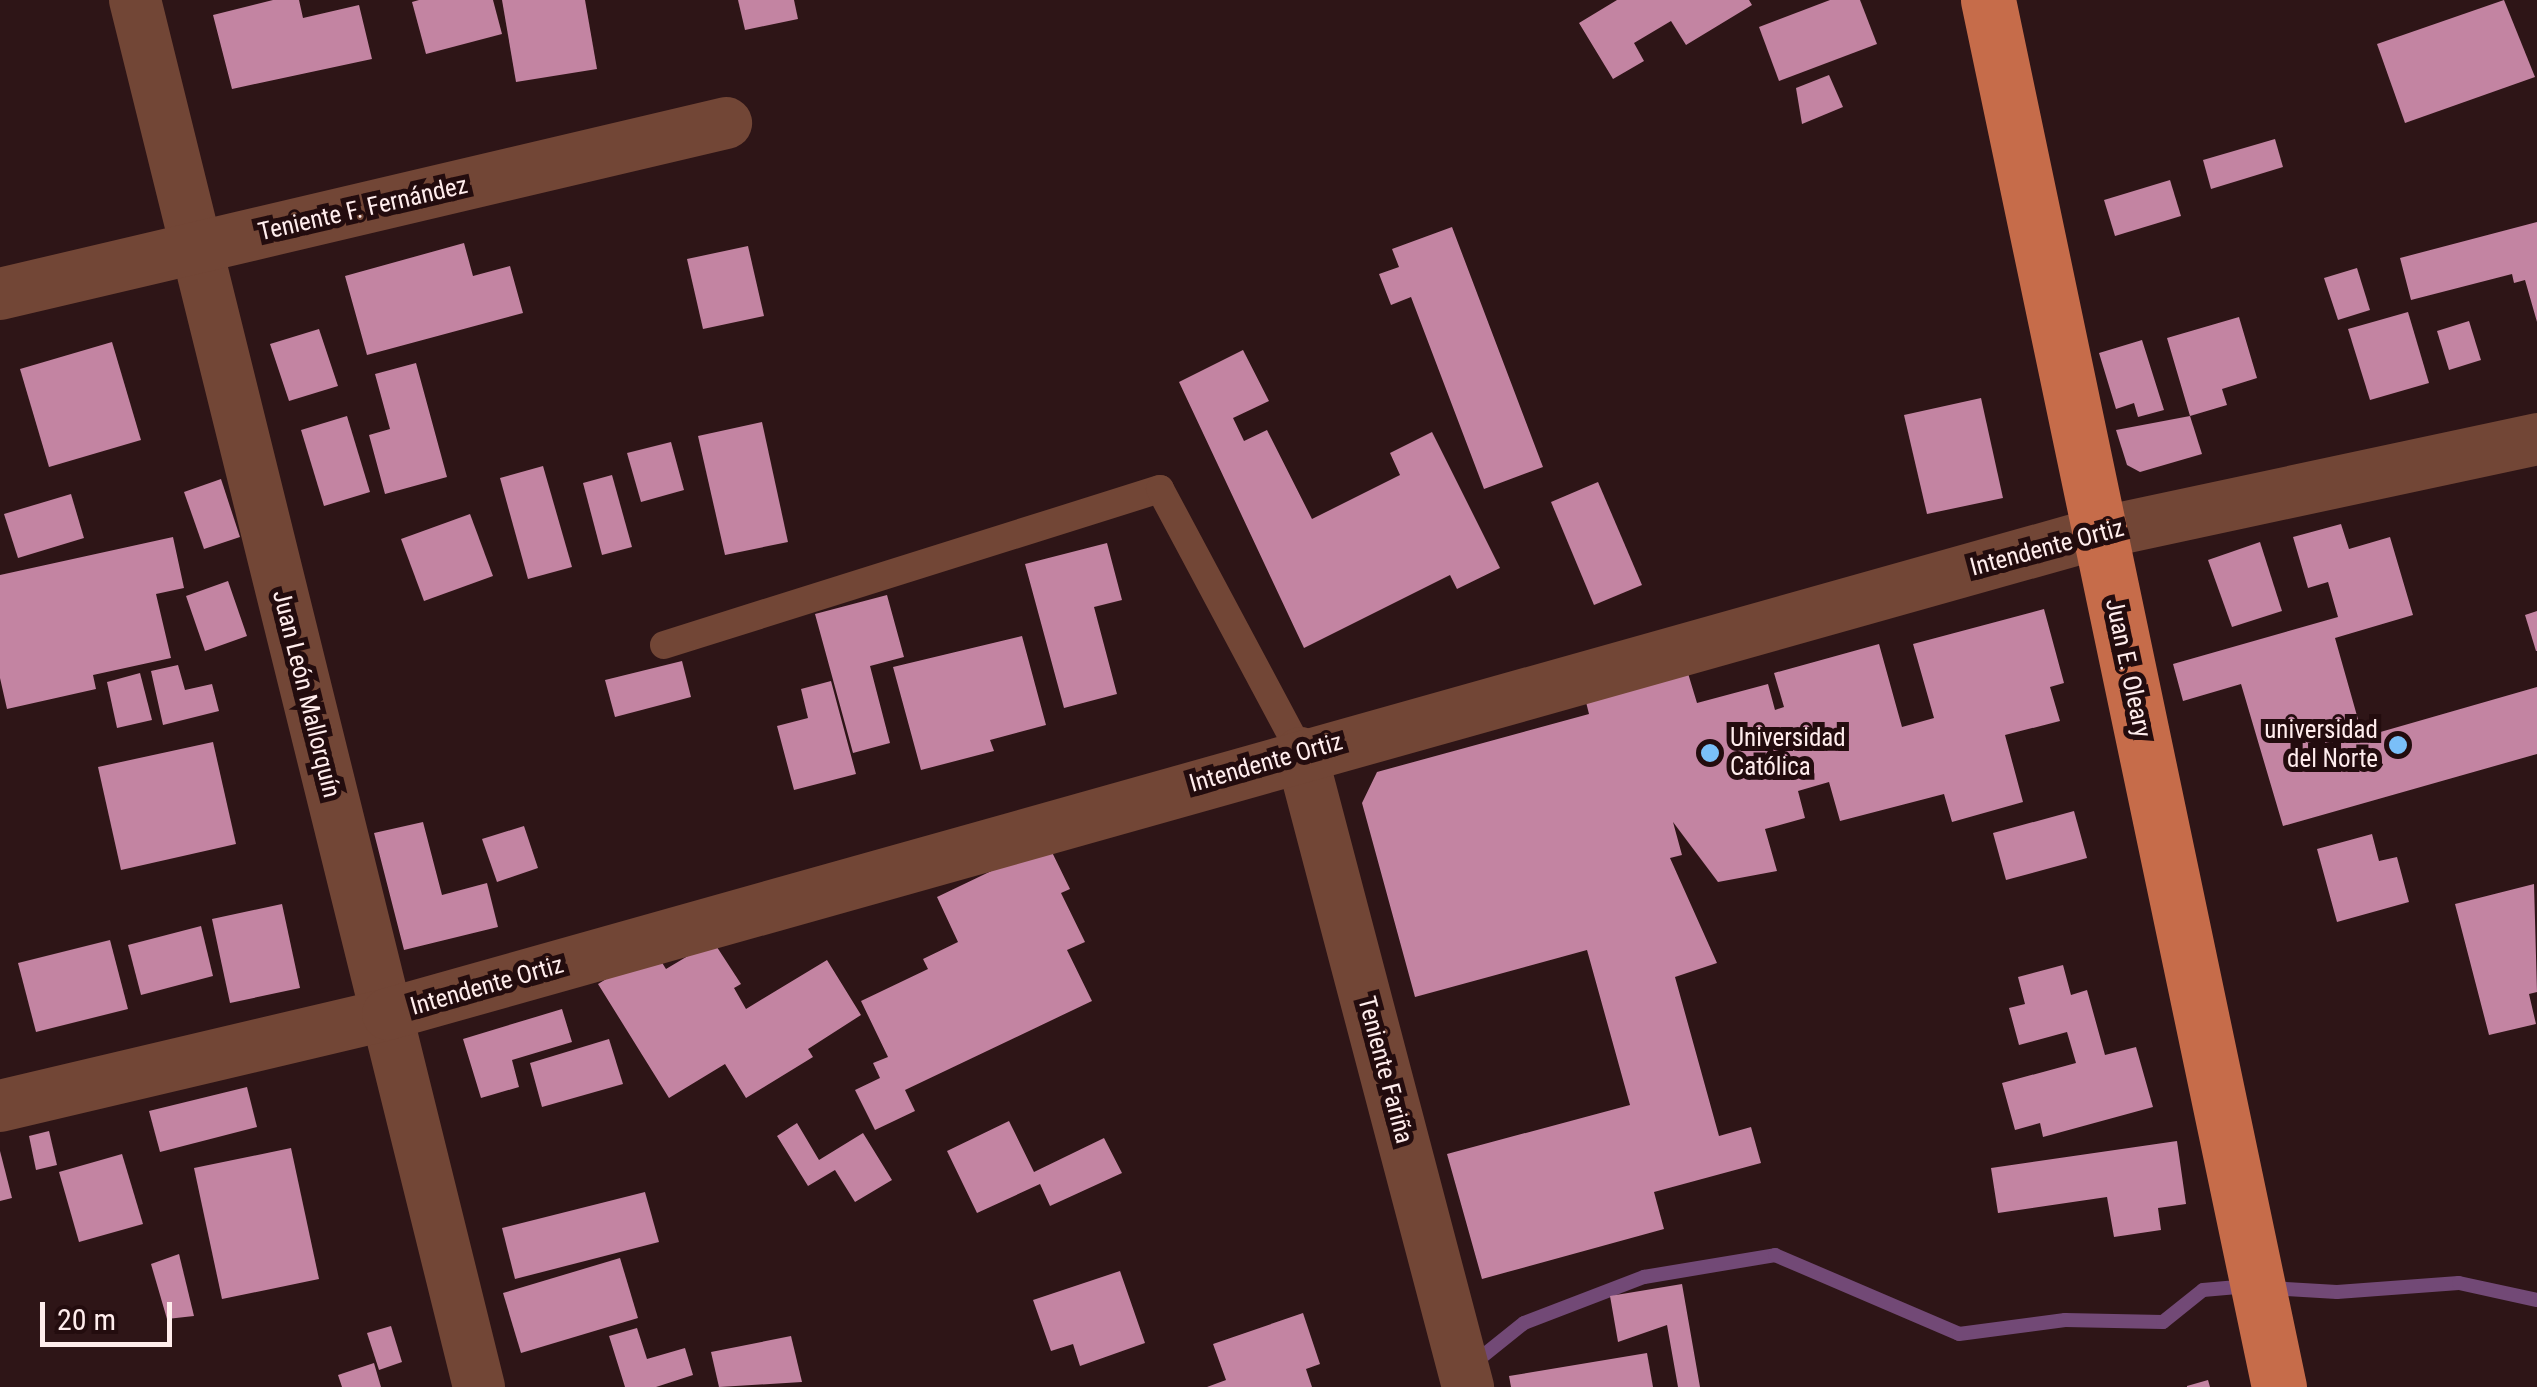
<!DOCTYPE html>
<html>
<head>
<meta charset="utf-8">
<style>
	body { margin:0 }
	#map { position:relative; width:2537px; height:1387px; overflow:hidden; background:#2e1517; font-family:"Roboto Condensed",sans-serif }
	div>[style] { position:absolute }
	.stream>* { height:14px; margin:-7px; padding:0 7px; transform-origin:7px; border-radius:7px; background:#724976 }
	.building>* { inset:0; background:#c384a2 }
	.service>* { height:28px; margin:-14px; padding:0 14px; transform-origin:14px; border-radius:14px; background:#724636 }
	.minor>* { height:52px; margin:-26px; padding:0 26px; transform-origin:26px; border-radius:26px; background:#724636 }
	.primary>* { height:55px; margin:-27.5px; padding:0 27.5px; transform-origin:27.5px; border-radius:27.5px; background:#c66c4a }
	.dots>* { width:28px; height:28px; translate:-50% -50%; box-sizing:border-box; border:5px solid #230c0e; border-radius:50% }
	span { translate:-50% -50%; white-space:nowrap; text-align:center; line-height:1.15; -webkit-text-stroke:10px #230c0e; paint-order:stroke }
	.street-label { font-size:25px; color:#ffeded }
	.poi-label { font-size:25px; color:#ffeded }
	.right { translate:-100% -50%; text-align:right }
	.left { translate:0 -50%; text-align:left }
	.scale { position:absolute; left:40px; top:1302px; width:132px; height:45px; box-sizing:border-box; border:5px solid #ffeded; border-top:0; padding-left:12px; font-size:30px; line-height:35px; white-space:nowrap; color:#ffeded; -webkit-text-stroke:8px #230c0e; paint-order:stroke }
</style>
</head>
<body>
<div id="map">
	<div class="stream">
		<i style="left:2270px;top:1288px;width:67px;rotate:3.4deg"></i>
		<i style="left:2337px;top:1292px;width:122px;rotate:-4.2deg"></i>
		<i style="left:2459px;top:1283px;width:80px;rotate:12.3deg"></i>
		<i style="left:1474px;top:1363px;width:64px;rotate:-38.7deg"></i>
		<i style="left:1524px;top:1323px;width:129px;rotate:-21deg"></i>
		<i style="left:1644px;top:1277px;width:133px;rotate:-9.5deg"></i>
		<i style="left:1775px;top:1255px;width:200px;rotate:23.2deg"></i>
		<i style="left:1959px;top:1334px;width:107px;rotate:-7.5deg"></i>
		<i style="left:2065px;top:1320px;width:98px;rotate:1.2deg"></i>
		<i style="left:2163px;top:1322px;width:51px;rotate:-38.7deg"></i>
		<i style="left:2203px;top:1290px;width:46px;rotate:-5deg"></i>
	</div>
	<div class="building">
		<i style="clip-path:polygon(273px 0,299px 0,303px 18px,359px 5px,372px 59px,232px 89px,213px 15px)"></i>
		<i style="clip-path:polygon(419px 0,493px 0,502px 34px,426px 54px,412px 2px)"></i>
		<i style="clip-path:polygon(502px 0,585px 0,597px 69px,516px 82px)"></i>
		<i style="clip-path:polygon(738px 0,794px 0,798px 19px,745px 30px)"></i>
		<i style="clip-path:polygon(1617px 0,1749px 0,1752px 5px,1686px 45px,1671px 21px,1634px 43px,1644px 61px,1613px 79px,1579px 23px)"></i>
		<i style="clip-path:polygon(1830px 0,1860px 0,1877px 44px,1779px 81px,1759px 27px)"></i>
		<i style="clip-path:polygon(2504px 0,2535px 77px,2405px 123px,2377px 44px)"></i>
		<i style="clip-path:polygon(1829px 75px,1843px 107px,1802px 124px,1796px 88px)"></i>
		<i style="clip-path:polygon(2275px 139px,2283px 167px,2211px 189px,2203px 160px)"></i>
		<i style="clip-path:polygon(2170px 180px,2181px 216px,2115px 236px,2104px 200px)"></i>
		<i style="clip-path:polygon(2537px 222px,2537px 322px,2525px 280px,2514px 283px,2512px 274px,2411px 300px,2400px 258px)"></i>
		<i style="clip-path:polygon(1452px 227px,1543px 467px,1484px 489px,1411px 297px,1391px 305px,1379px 274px,1399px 267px,1392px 249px)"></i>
		<i style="clip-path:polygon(464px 243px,473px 276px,510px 266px,523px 313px,367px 355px,345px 276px)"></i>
		<i style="clip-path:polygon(748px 246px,764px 316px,703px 329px,687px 259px)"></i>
		<i style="clip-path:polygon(2357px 268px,2370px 310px,2338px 320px,2324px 278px)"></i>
		<i style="clip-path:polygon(2408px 312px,2429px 383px,2370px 400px,2348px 329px)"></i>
		<i style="clip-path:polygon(2239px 317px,2257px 378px,2222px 389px,2227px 405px,2190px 416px,2167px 338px)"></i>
		<i style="clip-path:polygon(2469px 321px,2481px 360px,2449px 370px,2437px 331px)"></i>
		<i style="clip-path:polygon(319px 329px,338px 386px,289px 401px,270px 344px)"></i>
		<i style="clip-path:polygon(2142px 340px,2164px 410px,2138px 417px,2134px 403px,2116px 409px,2099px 353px)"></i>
		<i style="clip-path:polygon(112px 342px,141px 440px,49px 467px,20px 369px)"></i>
		<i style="clip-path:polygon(1243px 350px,1269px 401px,1233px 418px,1244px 441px,1267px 430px,1312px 519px,1400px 475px,1390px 453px,1432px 432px,1500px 568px,1457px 589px,1450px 575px,1304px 648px,1179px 382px)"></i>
		<i style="clip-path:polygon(416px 363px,447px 477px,385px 494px,369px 435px,390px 429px,375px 374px)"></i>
		<i style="clip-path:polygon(1981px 398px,2003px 498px,1927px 514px,1904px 415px)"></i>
		<i style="clip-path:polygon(347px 416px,370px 492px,324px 506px,301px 430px)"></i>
		<i style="clip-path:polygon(2190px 416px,2202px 454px,2140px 472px,2127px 465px,2116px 430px)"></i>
		<i style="clip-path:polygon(762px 422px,788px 542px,725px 555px,698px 436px)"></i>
		<i style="clip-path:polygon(671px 442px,684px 490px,641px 502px,627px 453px)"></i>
		<i style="clip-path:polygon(543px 466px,572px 567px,528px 579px,500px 478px)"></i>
		<i style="clip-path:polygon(612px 475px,632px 547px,602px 555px,583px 483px)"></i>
		<i style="clip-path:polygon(221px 479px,240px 537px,204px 549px,184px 492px)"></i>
		<i style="clip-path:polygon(1598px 482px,1642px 585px,1594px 605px,1551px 502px)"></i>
		<i style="clip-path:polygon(71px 494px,84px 538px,18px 558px,4px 514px)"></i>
		<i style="clip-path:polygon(470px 514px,493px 576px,424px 601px,401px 539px)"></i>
		<i style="clip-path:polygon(2341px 524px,2349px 549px,2390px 537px,2413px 615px,2335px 638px,2363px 737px,2537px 687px,2537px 754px,2283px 826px,2241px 684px,2183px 701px,2173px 664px,2338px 617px,2328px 582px,2308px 588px,2293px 537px)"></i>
		<i style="clip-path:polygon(173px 537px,184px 588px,156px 594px,171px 658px,93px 675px,96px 689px,7px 709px,0 678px,0 575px)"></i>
		<i style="clip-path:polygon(2260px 542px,2282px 611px,2232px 627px,2208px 560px)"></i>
		<i style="clip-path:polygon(1107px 543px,1122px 600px,1094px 607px,1117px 694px,1064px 708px,1025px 564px)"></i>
		<i style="clip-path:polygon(228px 581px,247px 636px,205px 651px,186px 596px)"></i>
		<i style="clip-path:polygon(887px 595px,904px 657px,870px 666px,890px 743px,853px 753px,815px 614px)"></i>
		<i style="clip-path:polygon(2044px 609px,2064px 683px,2050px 687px,2060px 721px,2005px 735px,2023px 802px,1952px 822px,1944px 794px,1840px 821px,1829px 782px,1798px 791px,1805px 818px,1765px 829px,1777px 871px,1718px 882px,1673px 822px,1682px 855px,1670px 858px,1717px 963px,1675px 977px,1719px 1136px,1751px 1127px,1761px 1163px,1654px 1192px,1664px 1229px,1482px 1279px,1447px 1154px,1630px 1105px,1587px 950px,1415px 997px,1362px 803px,1377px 772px,1589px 714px,1585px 698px,1687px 670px,1697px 703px,1768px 684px,1775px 710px,1784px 707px,1774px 673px,1879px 644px,1902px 727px,1934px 718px,1913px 644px)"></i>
		<i style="clip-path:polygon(2537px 611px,2537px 651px,2536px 651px,2525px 615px)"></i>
		<i style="clip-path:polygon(1022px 636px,1046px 725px,990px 740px,994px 751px,921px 770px,893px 667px)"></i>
		<i style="clip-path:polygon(682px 661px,691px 697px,615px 717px,605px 680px)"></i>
		<i style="clip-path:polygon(178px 665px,185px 690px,212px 684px,219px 711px,163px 725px,151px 671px)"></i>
		<i style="clip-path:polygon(140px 673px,152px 720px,117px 728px,107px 682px)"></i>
		<i style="clip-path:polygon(831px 681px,856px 774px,794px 790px,777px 726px,808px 718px,801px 689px)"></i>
		<i style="clip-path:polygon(213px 742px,236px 844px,121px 870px,98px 767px)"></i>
		<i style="clip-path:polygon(2074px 811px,2087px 858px,2006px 880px,1993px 833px)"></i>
		<i style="clip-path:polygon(423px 822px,442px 895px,487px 883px,498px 927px,404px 950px,374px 833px)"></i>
		<i style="clip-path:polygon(524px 826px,538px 868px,497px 882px,482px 839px)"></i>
		<i style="clip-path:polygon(2372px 834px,2379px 861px,2397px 857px,2409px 902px,2337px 922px,2317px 849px)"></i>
		<i style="clip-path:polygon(1048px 844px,1070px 889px,1061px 893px,1085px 942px,1067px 950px,1092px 1001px,905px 1090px,915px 1111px,875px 1130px,855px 1090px,880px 1078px,873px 1063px,888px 1057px,861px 1001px,928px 969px,923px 959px,958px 942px,937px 897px)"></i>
		<i style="clip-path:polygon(2534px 884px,2537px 992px,2529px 994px,2536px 1024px,2489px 1035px,2455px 904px)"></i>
		<i style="clip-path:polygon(282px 904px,300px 988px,230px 1003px,212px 919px)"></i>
		<i style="clip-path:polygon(201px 926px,213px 976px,141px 995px,128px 945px)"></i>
		<i style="clip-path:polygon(110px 940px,128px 1009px,36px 1032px,18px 963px)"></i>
		<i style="clip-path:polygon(713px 941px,741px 984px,734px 988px,746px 1009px,827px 960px,861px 1015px,808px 1049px,813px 1057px,746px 1098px,725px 1064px,669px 1098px,598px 984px,654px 950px,666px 969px)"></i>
		<i style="clip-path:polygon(2063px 965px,2071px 995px,2087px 990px,2105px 1055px,2136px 1047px,2153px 1107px,2043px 1137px,2040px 1123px,2015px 1130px,2002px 1083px,2076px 1063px,2067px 1032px,2019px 1045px,2009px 1008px,2025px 1004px,2018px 977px)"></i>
		<i style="clip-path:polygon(562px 1009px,572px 1042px,512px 1060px,519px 1087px,481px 1098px,463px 1039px)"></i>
		<i style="clip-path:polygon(609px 1039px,623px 1084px,542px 1107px,530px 1063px)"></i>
		<i style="clip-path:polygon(247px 1087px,257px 1127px,160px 1152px,149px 1111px)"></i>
		<i style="clip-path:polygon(1009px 1121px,1034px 1172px,1104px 1138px,1122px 1173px,1050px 1206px,1040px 1184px,977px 1213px,947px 1151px)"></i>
		<i style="clip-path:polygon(797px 1123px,819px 1160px,863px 1133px,892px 1180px,855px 1202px,835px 1170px,808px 1186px,777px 1136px)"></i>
		<i style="clip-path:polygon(49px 1131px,57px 1165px,36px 1170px,29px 1136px)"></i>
		<i style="clip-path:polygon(2177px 1141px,2186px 1204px,2158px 1208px,2161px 1230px,2114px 1237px,2107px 1197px,1998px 1213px,1991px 1168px)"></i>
		<i style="clip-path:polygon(291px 1148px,319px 1279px,222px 1299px,194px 1168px)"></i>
		<i style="clip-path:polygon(0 1151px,12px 1198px,0 1201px)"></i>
		<i style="clip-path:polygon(122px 1154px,143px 1224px,79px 1242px,59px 1172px)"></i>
		<i style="clip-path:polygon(645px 1192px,659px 1242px,515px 1279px,502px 1228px)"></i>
		<i style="clip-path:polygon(179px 1254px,194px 1316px,167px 1319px,151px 1264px)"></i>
		<i style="clip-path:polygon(620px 1258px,638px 1318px,521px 1353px,503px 1293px)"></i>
		<i style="clip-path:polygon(1120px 1271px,1145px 1343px,1080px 1366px,1073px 1344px,1051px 1351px,1033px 1300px)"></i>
		<i style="clip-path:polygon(1682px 1284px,1700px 1387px,1678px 1387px,1667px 1325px,1618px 1342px,1610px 1296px)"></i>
		<i style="clip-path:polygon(1303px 1313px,1320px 1364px,1306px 1369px,1312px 1387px,1207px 1387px,1226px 1380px,1213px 1344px)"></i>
		<i style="clip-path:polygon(391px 1326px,402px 1362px,379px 1370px,367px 1333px)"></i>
		<i style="clip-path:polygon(637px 1328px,647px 1359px,685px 1348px,693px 1375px,656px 1387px,625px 1387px,609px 1336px)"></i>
		<i style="clip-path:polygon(791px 1336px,802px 1382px,719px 1387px,711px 1352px)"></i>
		<i style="clip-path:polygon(1647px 1353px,1653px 1387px,1511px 1387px,1509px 1376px)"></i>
		<i style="clip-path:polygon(374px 1363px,381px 1387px,342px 1387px,338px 1375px)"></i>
		<i style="clip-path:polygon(2208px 1380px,2210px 1387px,2187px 1387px,2187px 1386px)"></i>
	</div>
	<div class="service">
		<i style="left:664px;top:645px;width:520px;rotate:-17.46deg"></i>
		<i style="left:1160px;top:489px;width:299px;rotate:61.9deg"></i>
	</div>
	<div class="minor">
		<i style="left:135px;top:0;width:1429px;rotate:76.07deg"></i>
		<i style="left:0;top:294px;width:746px;rotate:-13.25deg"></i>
		<i style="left:1301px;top:753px;width:656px;rotate:75.24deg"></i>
		<i style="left:0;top:1106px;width:399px;rotate:-13.3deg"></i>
		<i style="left:388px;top:1014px;width:1777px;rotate:-15.7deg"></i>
		<i style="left:2099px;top:533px;width:448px;rotate:-12.1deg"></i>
	</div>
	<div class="primary">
		<i style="left:1988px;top:0;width:1417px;rotate:78.15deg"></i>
	</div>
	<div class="dots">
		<i style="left:2398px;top:745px;background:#7abff8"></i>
		<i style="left:1710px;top:753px;background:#7abff8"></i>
	</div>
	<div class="street-label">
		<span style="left:363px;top:209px;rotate:-13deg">Teniente F. Fernández</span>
		<span style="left:2047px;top:548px;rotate:-15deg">Intendente Ortiz</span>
		<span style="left:2128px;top:668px;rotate:78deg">Juan E. Oleary</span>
		<span style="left:306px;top:694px;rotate:76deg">Juan León Mallorquín</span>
		<span style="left:1266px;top:763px;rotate:-16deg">Intendente Ortiz</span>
		<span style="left:487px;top:986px;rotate:-16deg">Intendente Ortiz</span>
		<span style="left:1385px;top:1070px;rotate:75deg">Teniente Fariña</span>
	</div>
	<div class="poi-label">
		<span class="right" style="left:2378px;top:745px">universidad<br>del Norte</span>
		<span class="left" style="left:1730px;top:753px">Universidad<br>Católica</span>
	</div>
	<div class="scale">20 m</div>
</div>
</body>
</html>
